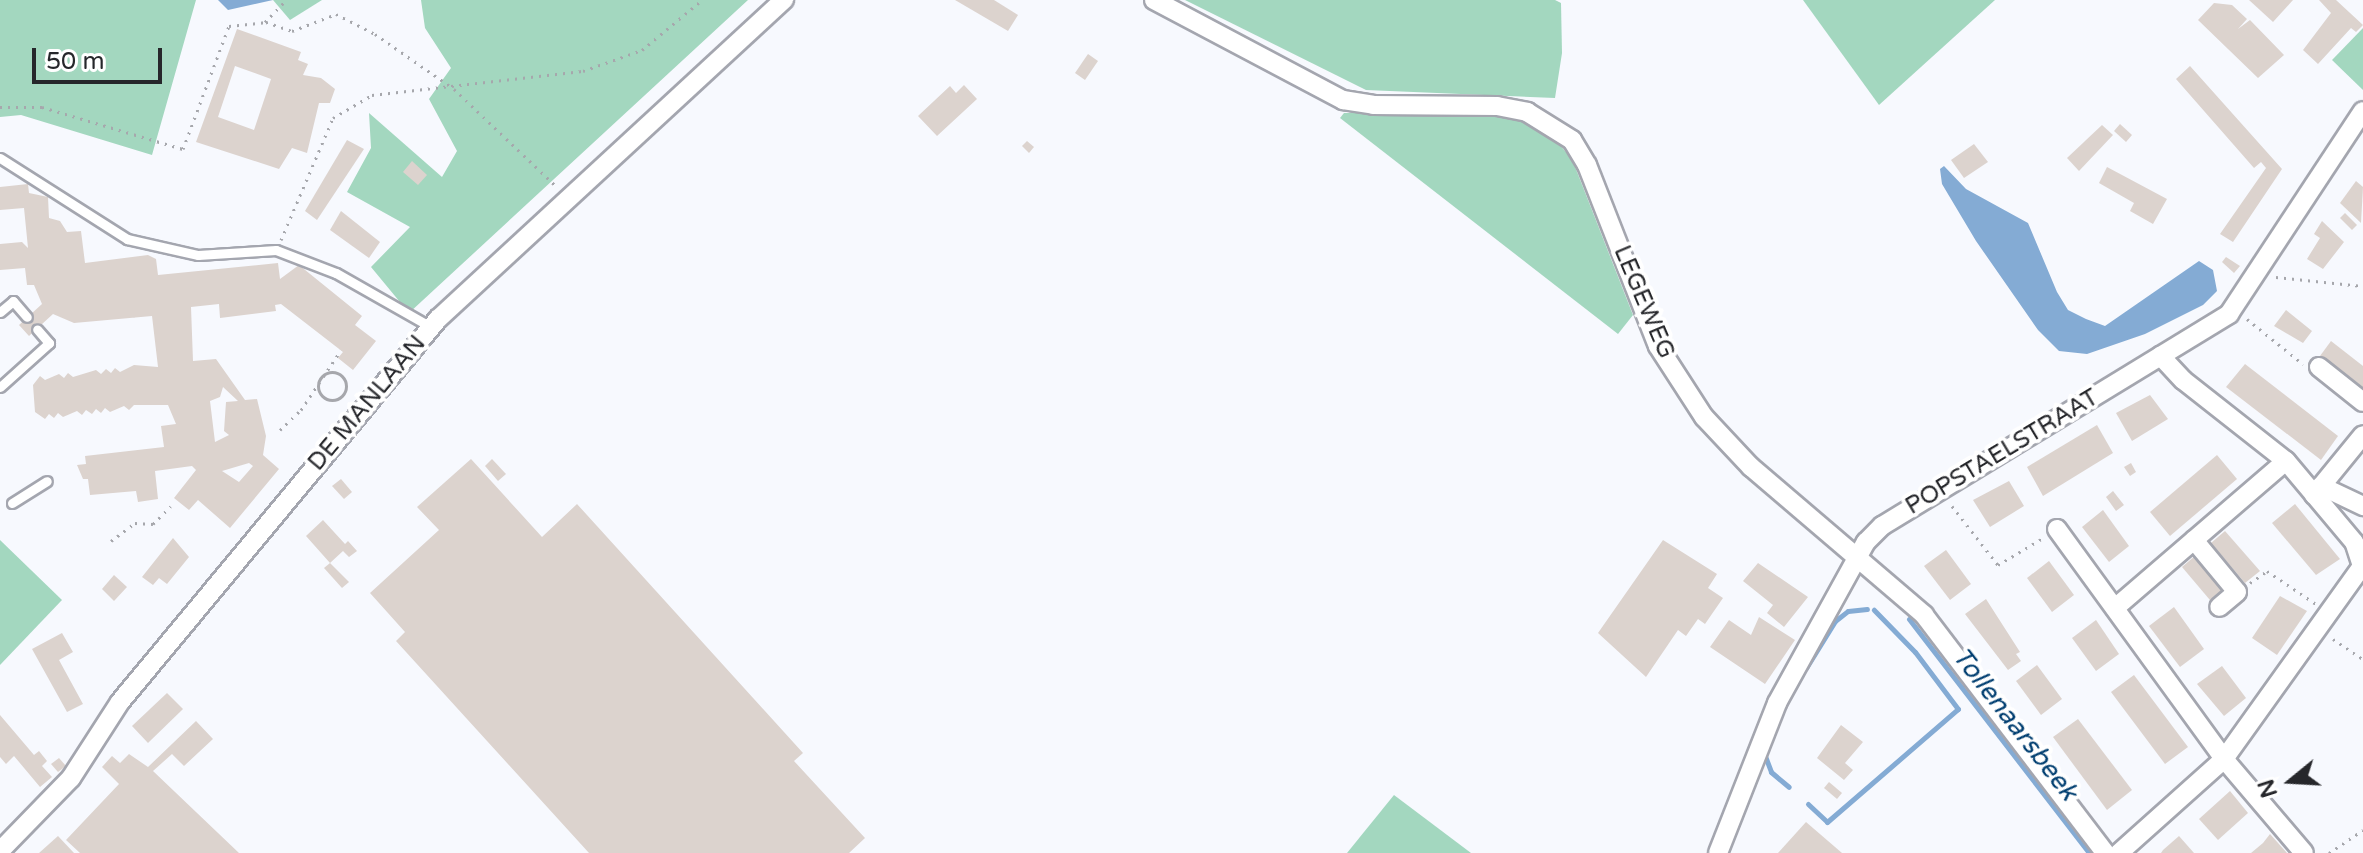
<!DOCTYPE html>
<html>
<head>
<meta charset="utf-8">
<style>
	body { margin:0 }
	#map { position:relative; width:2363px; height:853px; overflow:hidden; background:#f7f9fe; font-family:"Varela Round",sans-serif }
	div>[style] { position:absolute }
	.green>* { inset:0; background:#a3d7bf }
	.water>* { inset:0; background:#84abd4 }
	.stream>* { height:5px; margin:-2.5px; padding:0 2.5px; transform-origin:2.5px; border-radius:2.5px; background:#84abd4 }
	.building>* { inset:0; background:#dcd3ce }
	.path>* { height:3px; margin-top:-1.5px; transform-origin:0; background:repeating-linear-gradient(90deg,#a6a7ac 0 2px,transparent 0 8px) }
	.path>.ring { margin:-1.5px; padding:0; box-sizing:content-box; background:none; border:3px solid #a6a7ac; border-radius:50% }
	.roads { filter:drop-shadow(2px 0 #a4a6af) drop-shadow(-2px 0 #a4a6af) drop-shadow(0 2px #a4a6af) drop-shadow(0 -2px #a4a6af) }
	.service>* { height:9px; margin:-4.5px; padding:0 4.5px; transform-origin:4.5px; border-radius:4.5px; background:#fff }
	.minor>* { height:18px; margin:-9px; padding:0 9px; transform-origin:9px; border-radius:9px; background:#fff }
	span { translate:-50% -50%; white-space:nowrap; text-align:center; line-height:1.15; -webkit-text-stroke:8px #fff; paint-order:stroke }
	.street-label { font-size:24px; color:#26272b }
	.water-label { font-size:26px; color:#003e70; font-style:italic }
	.north { position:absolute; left:2251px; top:741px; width:80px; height:80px; -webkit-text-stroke:6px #fff; paint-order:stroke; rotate:252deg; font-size:22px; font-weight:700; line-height:32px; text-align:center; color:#26272b }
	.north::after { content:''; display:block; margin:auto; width:28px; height:36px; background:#26272b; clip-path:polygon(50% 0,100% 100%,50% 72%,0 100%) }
	.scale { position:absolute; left:32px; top:48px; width:130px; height:36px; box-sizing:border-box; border:4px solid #26272b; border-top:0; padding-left:10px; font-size:24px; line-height:28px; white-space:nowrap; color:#26272b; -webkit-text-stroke:6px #fff; paint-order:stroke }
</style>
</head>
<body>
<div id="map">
	<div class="green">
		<i style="clip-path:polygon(0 0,196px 0,152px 155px,21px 115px,0 117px)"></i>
		<i style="clip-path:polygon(273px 0,322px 0,290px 20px)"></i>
		<i style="clip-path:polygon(421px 0,748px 0,409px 313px,371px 267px,410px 227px,347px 192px,371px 148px,369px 113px,442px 177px,457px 151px,429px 99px,451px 68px,425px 28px)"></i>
		<i style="clip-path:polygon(1185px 0,1555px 0,1561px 3px,1562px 53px,1555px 98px,1366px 90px)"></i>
		<i style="clip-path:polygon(1803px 0,1995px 0,1879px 105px)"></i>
		<i style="clip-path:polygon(2363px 28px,2363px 90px,2332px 60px)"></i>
		<i style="clip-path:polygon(1344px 113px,1489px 113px,1528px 120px,1553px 137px,1572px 159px,1633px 315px,1618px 334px,1340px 118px)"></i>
		<i style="clip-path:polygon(0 540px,62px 600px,0 665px)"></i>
		<i style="clip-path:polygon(1394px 795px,1471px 853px,1347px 853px)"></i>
	</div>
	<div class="water">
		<i style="clip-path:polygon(218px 0,273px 0,228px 10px)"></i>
		<i style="clip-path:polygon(1944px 166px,1966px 189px,2028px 223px,2057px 292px,2068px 310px,2086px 319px,2105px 326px,2199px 261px,2213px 270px,2217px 291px,2203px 305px,2145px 334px,2087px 354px,2059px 351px,2038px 330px,1976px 241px,1942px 184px,1940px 169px)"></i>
	</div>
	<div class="stream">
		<i style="left:1909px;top:619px;width:295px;rotate:52.4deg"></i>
		<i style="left:1806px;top:668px;width:55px;rotate:-58.3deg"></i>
		<i style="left:1835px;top:621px;width:16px;rotate:-38deg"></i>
		<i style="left:1848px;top:611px;width:19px;rotate:-6deg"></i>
		<i style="left:1765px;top:756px;width:17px;rotate:69deg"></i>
		<i style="left:1771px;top:772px;width:23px;rotate:40deg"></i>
		<i style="left:1808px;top:804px;width:26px;rotate:43deg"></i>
		<i style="left:1827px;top:822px;width:173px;rotate:-40.8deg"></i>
		<i style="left:1958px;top:709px;width:71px;rotate:-127deg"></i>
		<i style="left:1915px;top:652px;width:59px;rotate:-134.3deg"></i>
	</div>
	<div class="building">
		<i style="clip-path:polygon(955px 0,994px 0,1018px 15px,1008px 31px)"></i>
		<i style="clip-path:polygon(2249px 0,2293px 0,2273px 22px)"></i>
		<i style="clip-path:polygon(2319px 0,2336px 0,2363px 25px,2356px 32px,2351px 28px,2318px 64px,2303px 50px,2331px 13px)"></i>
		<i style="clip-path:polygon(2214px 3px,2232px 5px,2247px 19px,2238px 29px,2250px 20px,2284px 55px,2258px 78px,2198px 20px)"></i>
		<i style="clip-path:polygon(evenodd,237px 29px,301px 52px,298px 60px,308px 64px,303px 75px,321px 78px,335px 89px,330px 103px,319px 103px,307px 153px,292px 148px,279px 169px,196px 142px,237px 29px,235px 66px,271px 79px,254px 130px,218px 117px,235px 66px)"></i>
		<i style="clip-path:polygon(1088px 54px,1098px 61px,1085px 80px,1075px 73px)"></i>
		<i style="clip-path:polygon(2190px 66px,2282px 169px,2233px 242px,2220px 234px,2266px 168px,2261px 162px,2254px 168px,2176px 79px)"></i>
		<i style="clip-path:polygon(964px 85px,977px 99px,937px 136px,918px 116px,950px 86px,956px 93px)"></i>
		<i style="clip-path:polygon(2120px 124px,2132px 135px,2126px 142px,2114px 131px)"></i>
		<i style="clip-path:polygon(2102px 125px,2113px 135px,2079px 171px,2067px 158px)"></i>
		<i style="clip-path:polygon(347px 140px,364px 149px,317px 220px,305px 211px)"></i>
		<i style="clip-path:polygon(1027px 141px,1034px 147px,1029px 153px,1022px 146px)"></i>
		<i style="clip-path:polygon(1974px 144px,1988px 162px,1964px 178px,1951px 160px)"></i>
		<i style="clip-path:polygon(412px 161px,427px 175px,418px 185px,403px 172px)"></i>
		<i style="clip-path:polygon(2107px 167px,2167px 199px,2153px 224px,2130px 211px,2134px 203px,2099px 183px)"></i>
		<i style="clip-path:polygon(2356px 181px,2363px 187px,2361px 223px,2340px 203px)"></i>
		<i style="clip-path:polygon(evenodd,28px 184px,29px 193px,48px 197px,49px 218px,60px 221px,67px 232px,81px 231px,85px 263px,148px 255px,156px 259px,158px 275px,278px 263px,280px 279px,299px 265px,362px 316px,355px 325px,376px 341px,353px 370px,338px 358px,343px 352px,281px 304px,275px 305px,276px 311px,220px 318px,219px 304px,191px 307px,193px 361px,216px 359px,245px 400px,257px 399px,266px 436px,263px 455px,279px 469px,230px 528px,198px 500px,189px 510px,174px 498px,196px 470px,192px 466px,155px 471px,158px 499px,138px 502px,136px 491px,90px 495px,88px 479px,83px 479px,77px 465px,86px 464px,85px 456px,164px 447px,161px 426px,176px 424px,168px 405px,134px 405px,129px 410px,124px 406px,110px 412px,105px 408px,101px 413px,96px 409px,92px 414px,86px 410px,82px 415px,77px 411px,63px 417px,58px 413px,54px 418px,49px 414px,45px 419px,35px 412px,33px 385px,40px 376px,45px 380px,59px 374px,64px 378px,68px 373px,73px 377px,96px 370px,101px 374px,106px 369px,111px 373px,115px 368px,120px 372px,134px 365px,158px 367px,152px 316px,74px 323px,53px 314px,29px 336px,19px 325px,42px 304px,34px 285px,27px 285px,25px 268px,0 270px,0 244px,22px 242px,28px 248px,24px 208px,0 210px,0 187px,28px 184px,223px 387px,238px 401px,226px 402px,224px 431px,229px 435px,215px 442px,210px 401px,220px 397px,223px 387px,28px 184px,249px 463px,253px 466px,239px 482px,222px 471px,249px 463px)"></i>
		<i style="clip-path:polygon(341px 211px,380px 242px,369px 258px,330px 230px)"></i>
		<i style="clip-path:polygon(2345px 213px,2357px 225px,2352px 230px,2340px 218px)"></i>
		<i style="clip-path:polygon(2322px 221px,2344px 242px,2323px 269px,2307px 259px,2320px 238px,2314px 234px)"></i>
		<i style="clip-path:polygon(2226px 257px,2240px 266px,2234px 273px,2222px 262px)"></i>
		<i style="clip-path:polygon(2286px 310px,2312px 331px,2303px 343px,2274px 326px)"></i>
		<i style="clip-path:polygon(2331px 341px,2363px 366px,2363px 389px,2320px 356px)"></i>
		<i style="clip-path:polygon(2245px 364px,2338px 436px,2321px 460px,2226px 387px)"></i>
		<i style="clip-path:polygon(2150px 395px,2168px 419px,2132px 441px,2116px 413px)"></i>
		<i style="clip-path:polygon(2097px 425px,2113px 453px,2043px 496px,2027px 467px)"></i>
		<i style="clip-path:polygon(2217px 455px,2237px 479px,2170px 536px,2150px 512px)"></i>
		<i style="clip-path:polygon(471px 459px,542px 537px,577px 504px,803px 753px,794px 761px,865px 838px,849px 853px,589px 853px,396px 641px,405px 632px,370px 593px,439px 530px,417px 507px)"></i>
		<i style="clip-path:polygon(492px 459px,506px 474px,498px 481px,485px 466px)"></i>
		<i style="clip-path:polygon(2131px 463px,2136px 472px,2130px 476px,2124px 467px)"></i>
		<i style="clip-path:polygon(341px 479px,352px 492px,344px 499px,332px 486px)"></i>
		<i style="clip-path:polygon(2009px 481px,2024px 506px,1990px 527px,1973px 500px)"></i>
		<i style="clip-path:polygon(2113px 491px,2124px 505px,2116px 511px,2106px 497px)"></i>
		<i style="clip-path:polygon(2295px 504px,2340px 559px,2316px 575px,2272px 523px)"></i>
		<i style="clip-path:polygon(2103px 510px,2129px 546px,2109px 562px,2082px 527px)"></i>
		<i style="clip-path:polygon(323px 520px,345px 544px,348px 541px,357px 551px,349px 557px,343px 551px,330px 563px,306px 536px)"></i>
		<i style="clip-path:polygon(2225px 531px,2260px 571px,2245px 583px,2211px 543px)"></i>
		<i style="clip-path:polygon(173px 538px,189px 557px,167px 584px,159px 578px,153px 585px,142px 577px)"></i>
		<i style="clip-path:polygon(1663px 540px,1717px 574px,1708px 588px,1723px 598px,1705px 624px,1698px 619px,1686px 636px,1678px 630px,1646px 677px,1598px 633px)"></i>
		<i style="clip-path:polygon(1946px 550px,1971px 584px,1950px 600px,1924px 566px)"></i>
		<i style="clip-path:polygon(2196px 555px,2229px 594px,2215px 606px,2182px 567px)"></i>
		<i style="clip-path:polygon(2049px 561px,2074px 595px,2052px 612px,2027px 578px)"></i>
		<i style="clip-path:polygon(330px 563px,349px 582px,342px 588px,324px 568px)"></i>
		<i style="clip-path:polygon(1758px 563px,1808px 597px,1784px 627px,1767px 613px,1773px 605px,1743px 581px)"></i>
		<i style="clip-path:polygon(114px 575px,127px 587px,114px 601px,102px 589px)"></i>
		<i style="clip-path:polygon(2280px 596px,2307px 611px,2277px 655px,2252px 638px)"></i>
		<i style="clip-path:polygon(1986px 599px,2020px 652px,2016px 654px,2021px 661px,2008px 670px,1965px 614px)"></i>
		<i style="clip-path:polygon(2174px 607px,2204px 649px,2180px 667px,2149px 626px)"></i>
		<i style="clip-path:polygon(1759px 617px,1795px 640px,1765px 684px,1710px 647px,1729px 620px,1751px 635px)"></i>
		<i style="clip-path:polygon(2096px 620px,2119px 654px,2096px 671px,2072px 638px)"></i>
		<i style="clip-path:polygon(62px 633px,73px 652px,59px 660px,83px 704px,67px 712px,32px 649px)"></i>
		<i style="clip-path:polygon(2037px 665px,2062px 699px,2041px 715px,2016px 681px)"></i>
		<i style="clip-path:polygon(2222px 666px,2246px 698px,2224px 716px,2197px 684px)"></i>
		<i style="clip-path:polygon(2134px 675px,2188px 747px,2165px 764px,2111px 692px)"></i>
		<i style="clip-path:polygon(167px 693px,183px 709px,148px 743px,132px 726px)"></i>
		<i style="clip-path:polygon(0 715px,34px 755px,39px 751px,47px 761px,42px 766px,52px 777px,40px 787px,14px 756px,6px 764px,0 757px)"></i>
		<i style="clip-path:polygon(2078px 719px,2132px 790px,2107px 810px,2053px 737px)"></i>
		<i style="clip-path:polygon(196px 721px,213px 739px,184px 766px,172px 754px,153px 771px,239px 853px,80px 853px,66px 840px,119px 784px,102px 767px,112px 756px,120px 763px,129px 754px,148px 767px)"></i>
		<i style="clip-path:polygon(1841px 725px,1863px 742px,1845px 763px,1853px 770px,1844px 780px,1817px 758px)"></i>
		<i style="clip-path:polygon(59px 758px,66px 766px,58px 772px,51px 764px)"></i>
		<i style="clip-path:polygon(1829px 782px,1842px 793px,1837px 799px,1824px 788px)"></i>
		<i style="clip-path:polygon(2230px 791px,2248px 813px,2218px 840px,2199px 819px)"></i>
		<i style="clip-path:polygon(1806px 822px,1842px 853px,1778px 853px)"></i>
		<i style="clip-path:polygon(2270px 834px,2287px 853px,2251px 853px,2263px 843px)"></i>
		<i style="clip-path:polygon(58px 836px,74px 853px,39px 853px)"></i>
		<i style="clip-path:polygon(2179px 836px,2194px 853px,2161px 853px,2163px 850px)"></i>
	</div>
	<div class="path">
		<i style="left:266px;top:22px;width:28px;rotate:19deg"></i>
		<i style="left:292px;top:31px;width:47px;rotate:-21.1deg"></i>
		<i style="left:336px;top:14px;width:44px;rotate:27.1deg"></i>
		<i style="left:375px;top:34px;width:96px;rotate:34.8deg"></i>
		<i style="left:454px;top:89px;width:142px;rotate:43.6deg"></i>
		<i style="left:0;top:107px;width:42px"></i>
		<i style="left:42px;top:107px;width:147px;rotate:16.6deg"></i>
		<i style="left:183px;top:149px;width:131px;rotate:-69.5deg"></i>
		<i style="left:229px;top:26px;width:36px;rotate:-6deg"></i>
		<i style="left:265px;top:22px;width:30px;rotate:-46deg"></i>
		<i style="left:281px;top:240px;width:133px;rotate:-66.9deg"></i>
		<i style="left:333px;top:118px;width:45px;rotate:-30.5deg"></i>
		<i style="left:372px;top:95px;width:212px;rotate:-6.5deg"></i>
		<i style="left:583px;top:71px;width:63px;rotate:-19.6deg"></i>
		<i style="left:642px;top:50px;width:78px;rotate:-39.8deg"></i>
		<i style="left:2276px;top:277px;width:87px;rotate:5.9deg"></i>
		<i style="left:2247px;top:319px;width:72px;rotate:38.8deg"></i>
		<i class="ring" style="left:318px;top:372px;width:25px;height:25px"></i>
		<i style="left:280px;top:430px;width:29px;rotate:-44deg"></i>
		<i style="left:301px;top:410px;width:72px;rotate:-56.3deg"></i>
		<i style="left:1952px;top:506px;width:75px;rotate:52.1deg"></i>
		<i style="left:1998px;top:565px;width:52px;rotate:-31deg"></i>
		<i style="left:111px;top:541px;width:30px;rotate:-37deg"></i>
		<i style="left:135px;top:523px;width:18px;rotate:3deg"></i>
		<i style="left:153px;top:524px;width:25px;rotate:-45deg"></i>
		<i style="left:2250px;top:583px;width:21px;rotate:-35deg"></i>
		<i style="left:2267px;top:571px;width:59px;rotate:34deg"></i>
		<i style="left:2333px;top:639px;width:36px;rotate:34deg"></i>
		<i style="left:2329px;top:853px;width:41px;rotate:-34.1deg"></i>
	</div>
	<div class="roads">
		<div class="service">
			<i style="left:0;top:158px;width:151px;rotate:32.5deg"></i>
			<i style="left:127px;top:239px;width:73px;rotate:12.7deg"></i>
			<i style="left:198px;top:255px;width:78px;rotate:-3.7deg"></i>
			<i style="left:276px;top:250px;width:64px;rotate:21deg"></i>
			<i style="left:336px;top:273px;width:109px;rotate:29.6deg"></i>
			<i style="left:0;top:312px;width:17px;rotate:-40deg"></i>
			<i style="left:13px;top:301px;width:21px;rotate:49deg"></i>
			<i style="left:0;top:387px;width:66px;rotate:-41.9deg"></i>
			<i style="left:49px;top:343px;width:18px;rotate:-131deg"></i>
			<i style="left:12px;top:503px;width:41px;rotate:-32.2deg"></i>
		</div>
		<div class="minor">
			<i style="left:1154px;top:0;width:214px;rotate:27.9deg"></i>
			<i style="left:1343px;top:100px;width:30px;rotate:9deg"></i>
			<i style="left:1373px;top:105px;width:124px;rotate:0.5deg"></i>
			<i style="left:1497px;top:106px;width:31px;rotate:11deg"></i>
			<i style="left:1527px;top:112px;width:53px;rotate:31.9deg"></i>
			<i style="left:1572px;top:140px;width:29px;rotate:59deg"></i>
			<i style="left:1587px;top:165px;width:194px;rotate:68.6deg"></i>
			<i style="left:1658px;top:346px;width:85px;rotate:57.1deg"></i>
			<i style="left:1704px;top:417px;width:69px;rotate:46.8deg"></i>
			<i style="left:1751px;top:467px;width:228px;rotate:40.5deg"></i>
			<i style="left:1924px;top:615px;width:299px;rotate:52.7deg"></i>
			<i style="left:2319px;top:367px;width:56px;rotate:38.5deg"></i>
			<i style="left:2321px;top:486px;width:47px;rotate:25.5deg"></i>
			<i style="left:2314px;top:495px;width:77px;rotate:-50.8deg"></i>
			<i style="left:2057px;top:529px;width:284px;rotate:54deg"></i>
			<i style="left:2224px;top:759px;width:123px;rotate:49.6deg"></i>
			<i style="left:2194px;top:540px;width:67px;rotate:50.4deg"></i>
			<i style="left:2237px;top:592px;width:23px;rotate:140deg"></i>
			<i style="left:2115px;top:608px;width:225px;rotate:-40.7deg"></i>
			<i style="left:0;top:851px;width:102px;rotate:-45.8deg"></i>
			<i style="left:71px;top:778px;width:90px;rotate:-57.2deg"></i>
			<i style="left:120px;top:702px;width:498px;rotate:-50.3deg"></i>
			<i style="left:438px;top:319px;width:471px;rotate:-42.7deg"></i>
			<i style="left:1718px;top:853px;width:161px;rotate:-68.5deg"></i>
			<i style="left:1777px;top:703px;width:184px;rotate:-61.1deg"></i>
			<i style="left:1866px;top:542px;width:23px;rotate:-45deg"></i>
			<i style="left:1882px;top:526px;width:407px;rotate:-31.4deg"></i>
			<i style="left:2229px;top:314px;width:243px;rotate:-56.6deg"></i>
			<i style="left:2119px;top:853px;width:141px;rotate:-41.8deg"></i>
			<i style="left:2224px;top:759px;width:237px;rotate:-54.4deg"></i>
			<i style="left:2362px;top:566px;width:25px;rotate:-108deg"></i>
			<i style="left:2354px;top:542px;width:106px;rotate:-130deg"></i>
			<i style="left:2286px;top:461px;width:131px;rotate:-141.8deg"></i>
			<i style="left:2183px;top:380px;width:33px;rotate:-133deg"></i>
		</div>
	</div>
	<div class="street-label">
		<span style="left:1644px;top:302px;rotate:67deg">LEGEWEG</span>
		<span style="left:367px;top:403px;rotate:-50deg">DE MANLAAN</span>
		<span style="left:2002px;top:452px;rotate:-31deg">POPSTAELSTRAAT</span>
	</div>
	<div class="water-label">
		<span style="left:2015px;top:724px;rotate:52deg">Tollenaarsbeek</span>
	</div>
	<div class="north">N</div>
	<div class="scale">50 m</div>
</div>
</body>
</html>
